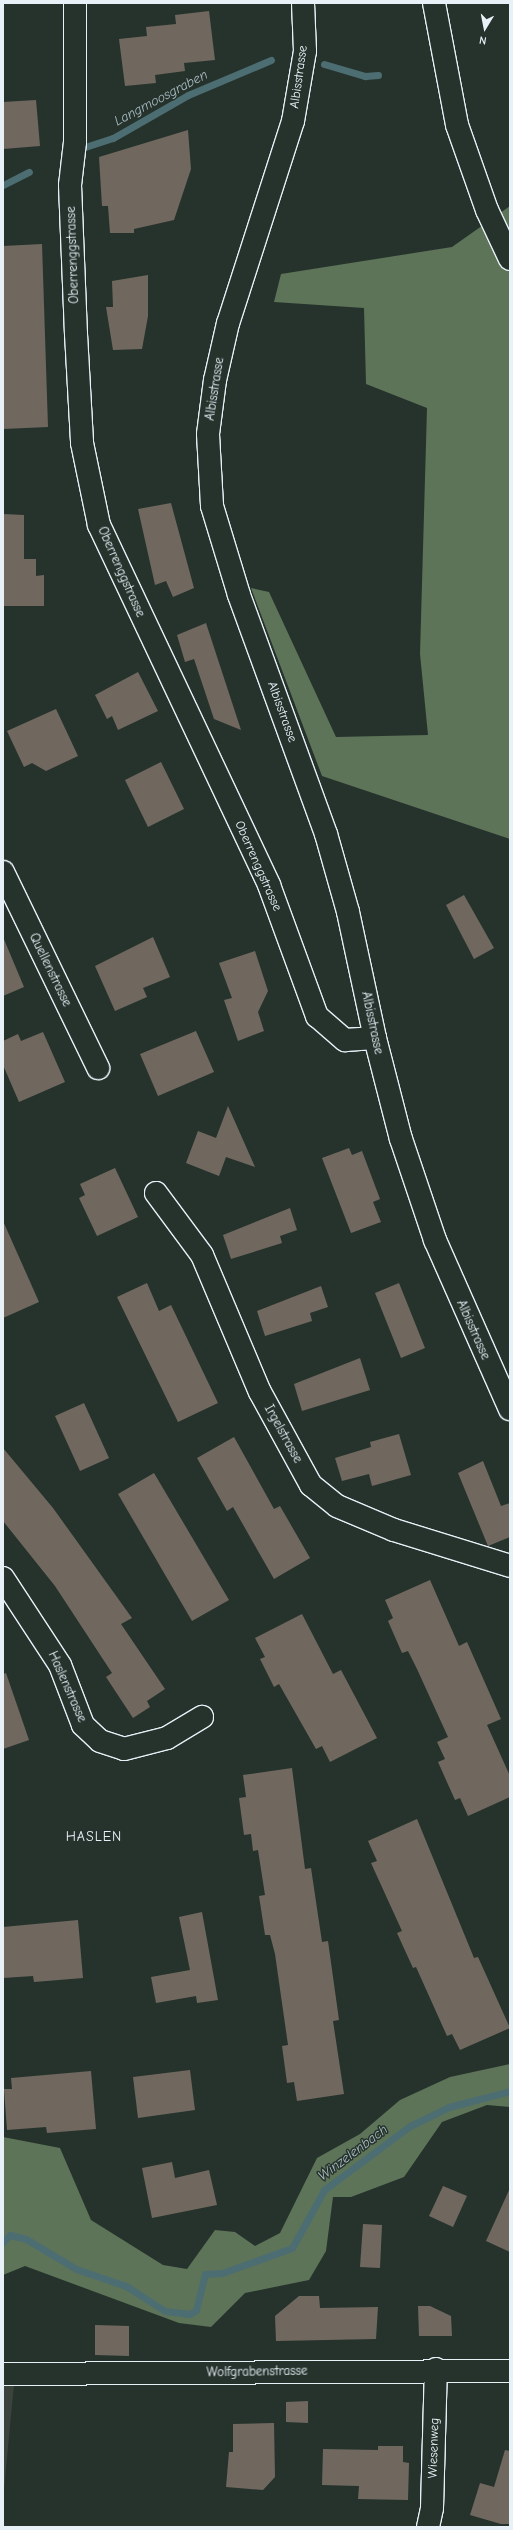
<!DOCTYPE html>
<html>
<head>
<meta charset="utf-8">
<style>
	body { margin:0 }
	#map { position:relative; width:513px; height:2530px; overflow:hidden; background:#26332d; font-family:"Comic Neue",sans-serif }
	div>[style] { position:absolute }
	.built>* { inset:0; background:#3c433c }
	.green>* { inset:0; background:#5d7458 }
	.stream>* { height:7px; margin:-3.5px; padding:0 3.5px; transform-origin:3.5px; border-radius:3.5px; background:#4c6e73 }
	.building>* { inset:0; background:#70685f }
	.roads { filter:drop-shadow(1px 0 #e8f1f8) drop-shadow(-1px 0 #e8f1f8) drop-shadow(0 1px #e8f1f8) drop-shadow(0 -1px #e8f1f8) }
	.minor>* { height:22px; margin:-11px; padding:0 11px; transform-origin:11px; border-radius:11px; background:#26332d }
	.secondary>* { height:22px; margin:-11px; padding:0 11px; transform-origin:11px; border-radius:11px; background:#26332d }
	span { translate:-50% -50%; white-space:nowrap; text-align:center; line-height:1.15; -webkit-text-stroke:3px #26332d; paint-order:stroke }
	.street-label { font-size:13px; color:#e8f1f8 }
	.water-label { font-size:14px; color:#aabdc3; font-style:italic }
	.neighbourhood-label { font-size:14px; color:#e8f1f8; letter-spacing:1px }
	.frame { position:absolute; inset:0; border:4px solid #e8f1f8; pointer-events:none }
	.north { position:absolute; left:465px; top:8px; width:40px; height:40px; -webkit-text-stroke:3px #26332d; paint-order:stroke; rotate:190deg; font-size:11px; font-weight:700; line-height:16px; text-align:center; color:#e8f1f8 }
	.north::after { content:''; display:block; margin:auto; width:14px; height:18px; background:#e8f1f8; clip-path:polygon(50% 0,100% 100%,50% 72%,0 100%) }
</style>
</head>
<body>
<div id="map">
	<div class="built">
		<i style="clip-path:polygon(3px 2384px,14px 2384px,3px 2500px)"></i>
	</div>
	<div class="green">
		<i style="clip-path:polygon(510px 206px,510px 839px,322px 776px,251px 588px,269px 592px,336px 737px,428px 735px,420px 654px,427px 408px,366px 384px,364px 308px,274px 302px,281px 274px,452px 247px)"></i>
		<i style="clip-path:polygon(510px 2064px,510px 2107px,487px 2105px,442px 2122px,404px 2177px,351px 2197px,333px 2197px,326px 2251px,309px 2280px,245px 2293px,211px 2327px,179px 2323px,25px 2266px,3px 2275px,3px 2137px,60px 2148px,91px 2220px,163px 2265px,187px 2269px,215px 2230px,235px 2232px,255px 2246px,280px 2233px,317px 2158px,360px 2134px,400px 2100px,450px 2077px)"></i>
	</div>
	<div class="stream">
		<i style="left:324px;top:64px;width:43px;rotate:16.3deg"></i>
		<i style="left:365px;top:76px;width:13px;rotate:-4deg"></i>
		<i style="left:85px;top:147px;width:29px;rotate:-18deg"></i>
		<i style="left:113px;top:138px;width:86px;rotate:-29.8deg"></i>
		<i style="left:188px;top:95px;width:90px;rotate:-22.9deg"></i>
		<i style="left:3px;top:185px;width:29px;rotate:-27deg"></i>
		<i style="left:3px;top:2242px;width:10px;rotate:-45deg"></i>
		<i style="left:10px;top:2235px;width:16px;rotate:14deg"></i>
		<i style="left:26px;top:2239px;width:58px;rotate:31deg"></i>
		<i style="left:76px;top:2269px;width:53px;rotate:18.8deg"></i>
		<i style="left:126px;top:2286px;width:46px;rotate:32.7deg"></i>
		<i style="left:165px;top:2311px;width:25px;rotate:7deg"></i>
		<i style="left:190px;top:2314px;width:7px;rotate:-34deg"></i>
		<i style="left:196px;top:2310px;width:37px;rotate:-76deg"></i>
		<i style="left:205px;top:2274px;width:17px;rotate:-3deg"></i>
		<i style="left:222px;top:2273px;width:74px;rotate:-19.7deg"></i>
		<i style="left:292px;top:2248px;width:66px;rotate:-61.1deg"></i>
		<i style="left:324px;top:2190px;width:107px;rotate:-36.7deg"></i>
		<i style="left:410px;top:2126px;width:43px;rotate:-26deg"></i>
		<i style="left:449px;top:2107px;width:63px;rotate:-14.7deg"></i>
	</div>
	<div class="building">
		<i style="clip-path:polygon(209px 11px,215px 60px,184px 63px,185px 71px,155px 75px,156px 83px,125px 86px,119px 39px,147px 36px,146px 27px,176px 24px,175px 15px)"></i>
		<i style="clip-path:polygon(36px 100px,40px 146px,3px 149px,3px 102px)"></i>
		<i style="clip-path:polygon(188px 130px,191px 169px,174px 220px,134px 229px,134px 233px,110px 233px,108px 206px,102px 206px,99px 157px)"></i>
		<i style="clip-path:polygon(42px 244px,48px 427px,3px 429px,3px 246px)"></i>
		<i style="clip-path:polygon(148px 275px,148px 316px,142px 349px,113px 350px,106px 307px,113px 307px,112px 281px)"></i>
		<i style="clip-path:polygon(171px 503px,194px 588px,173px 597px,166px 581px,155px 585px,138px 509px)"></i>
		<i style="clip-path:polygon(3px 514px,24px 515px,24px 559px,36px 559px,36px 576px,44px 575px,44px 606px,3px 606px)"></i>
		<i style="clip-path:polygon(206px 623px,241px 730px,214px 719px,194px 659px,185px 662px,177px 635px)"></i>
		<i style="clip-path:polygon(138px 672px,158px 711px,118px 730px,112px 716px,107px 719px,95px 695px)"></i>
		<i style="clip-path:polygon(56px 709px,78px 756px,46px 771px,32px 763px,24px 767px,7px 731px)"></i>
		<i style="clip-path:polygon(161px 762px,184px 809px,148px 827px,125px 780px)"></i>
		<i style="clip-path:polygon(464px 895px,494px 948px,474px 959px,446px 905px)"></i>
		<i style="clip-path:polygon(3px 937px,24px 987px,3px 996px)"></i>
		<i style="clip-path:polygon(153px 937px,170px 977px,143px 988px,147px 997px,115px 1011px,95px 966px)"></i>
		<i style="clip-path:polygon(255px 951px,268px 991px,258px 1012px,264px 1031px,238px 1041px,224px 1000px,232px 998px,219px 963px)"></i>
		<i style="clip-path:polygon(196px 1031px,214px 1072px,158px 1096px,140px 1054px)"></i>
		<i style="clip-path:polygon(43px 1032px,65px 1082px,19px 1102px,3px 1065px,3px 1041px,18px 1034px,21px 1041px)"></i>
		<i style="clip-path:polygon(228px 1106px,255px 1167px,226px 1157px,219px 1176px,186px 1163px,198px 1131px,216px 1138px)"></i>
		<i style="clip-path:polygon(349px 1148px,352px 1155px,362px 1151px,380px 1199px,373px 1202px,381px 1222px,351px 1233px,322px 1158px)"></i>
		<i style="clip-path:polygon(115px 1168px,138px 1217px,97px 1236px,79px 1198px,85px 1195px,80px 1184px)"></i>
		<i style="clip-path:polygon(290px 1208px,297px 1230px,280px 1236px,282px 1243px,231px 1259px,223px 1235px)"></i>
		<i style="clip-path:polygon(3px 1221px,39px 1302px,3px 1318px)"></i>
		<i style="clip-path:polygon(147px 1283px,159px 1311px,171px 1305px,218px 1403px,178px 1422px,117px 1297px)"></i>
		<i style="clip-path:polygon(399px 1283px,425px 1348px,401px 1358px,375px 1293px)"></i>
		<i style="clip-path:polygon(321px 1286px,328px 1307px,310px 1313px,312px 1321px,265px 1336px,257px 1311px)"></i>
		<i style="clip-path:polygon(360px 1358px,370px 1390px,302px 1411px,294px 1384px)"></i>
		<i style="clip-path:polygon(84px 1403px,109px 1458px,80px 1471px,55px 1416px)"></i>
		<i style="clip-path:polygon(399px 1434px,411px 1475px,372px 1486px,369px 1474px,342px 1481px,335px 1458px,371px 1447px,370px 1442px)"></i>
		<i style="clip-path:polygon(234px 1437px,274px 1509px,280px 1506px,310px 1558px,274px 1579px,233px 1507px,227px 1511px,197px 1458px)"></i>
		<i style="clip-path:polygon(3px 1448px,53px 1508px,132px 1618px,121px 1624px,165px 1689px,147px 1701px,150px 1707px,133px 1718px,106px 1677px,112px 1673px,55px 1586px,3px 1521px)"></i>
		<i style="clip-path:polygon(483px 1461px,501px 1506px,510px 1503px,510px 1537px,488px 1546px,458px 1473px)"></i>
		<i style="clip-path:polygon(154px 1473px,229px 1600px,192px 1621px,118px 1494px)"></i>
		<i style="clip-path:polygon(430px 1580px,459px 1646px,467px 1642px,501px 1719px,487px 1725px,510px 1776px,510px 1797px,468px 1816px,460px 1798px,455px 1800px,438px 1762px,445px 1759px,437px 1742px,448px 1737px,417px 1669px,408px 1651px,402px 1653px,388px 1621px,393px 1618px,385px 1600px)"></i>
		<i style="clip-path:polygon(302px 1614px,333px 1674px,341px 1670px,377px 1738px,330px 1762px,322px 1746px,316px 1749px,279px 1684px,274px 1687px,260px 1659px,265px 1657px,255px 1638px)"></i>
		<i style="clip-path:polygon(6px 1673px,29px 1740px,3px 1749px,3px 1674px)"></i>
		<i style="clip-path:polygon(292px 1768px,305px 1869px,311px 1868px,322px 1942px,328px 1941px,339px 2020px,333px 2021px,344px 2094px,297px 2101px,294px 2082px,287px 2083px,282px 2046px,288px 2045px,275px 1954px,270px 1935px,265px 1935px,259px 1896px,265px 1895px,258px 1850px,253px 1851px,251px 1834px,244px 1835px,239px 1798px,246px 1797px,243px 1775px)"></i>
		<i style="clip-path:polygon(417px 1819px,474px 1958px,478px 1957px,510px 2028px,460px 2050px,452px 2034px,447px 2036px,416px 1967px,413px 1968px,397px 1933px,402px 1931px,371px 1863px,377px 1861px,368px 1841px)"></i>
		<i style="clip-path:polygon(202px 1912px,218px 2000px,197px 2003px,196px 1996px,156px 2003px,151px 1977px,190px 1970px,179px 1917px)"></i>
		<i style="clip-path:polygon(78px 1920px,83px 1978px,34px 1982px,33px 1976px,3px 1978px,3px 1927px)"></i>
		<i style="clip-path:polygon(190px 2070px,195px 2110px,138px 2118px,133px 2077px)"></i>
		<i style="clip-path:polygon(91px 2071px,96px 2129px,47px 2133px,46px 2127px,7px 2130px,4px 2089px,12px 2089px,11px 2078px)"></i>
		<i style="clip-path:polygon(172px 2162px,175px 2178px,209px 2170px,217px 2205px,152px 2218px,142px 2168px)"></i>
		<i style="clip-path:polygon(443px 2186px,467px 2196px,453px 2227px,429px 2216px)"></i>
		<i style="clip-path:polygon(510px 2188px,510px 2252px,486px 2241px)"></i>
		<i style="clip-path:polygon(363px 2224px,382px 2225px,380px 2268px,360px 2267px)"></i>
		<i style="clip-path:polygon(299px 2296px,319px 2296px,320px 2308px,378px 2307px,376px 2339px,276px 2341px,275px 2316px)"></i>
		<i style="clip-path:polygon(418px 2306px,430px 2306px,451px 2316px,452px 2336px,419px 2336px)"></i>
		<i style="clip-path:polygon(95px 2325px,129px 2326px,129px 2356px,95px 2355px)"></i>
		<i style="clip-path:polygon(308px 2401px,308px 2423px,286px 2422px,286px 2402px)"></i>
		<i style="clip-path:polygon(274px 2423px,275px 2477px,263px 2490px,226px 2487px,229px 2452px,233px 2452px,233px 2424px)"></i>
		<i style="clip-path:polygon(378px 2446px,403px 2446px,403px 2462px,409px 2463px,408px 2500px,358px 2499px,359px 2486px,322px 2485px,323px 2449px,378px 2450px)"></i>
		<i style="clip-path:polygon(505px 2450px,510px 2451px,510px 2524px,501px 2524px,470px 2515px,480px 2483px,494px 2487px)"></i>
	</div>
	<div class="roads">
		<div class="minor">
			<i style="left:75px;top:3px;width:139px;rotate:90deg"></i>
			<i style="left:75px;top:142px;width:43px;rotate:96.6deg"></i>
			<i style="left:70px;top:185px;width:149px;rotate:87.7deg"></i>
			<i style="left:76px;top:334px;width:109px;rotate:86.8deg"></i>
			<i style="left:82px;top:443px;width:84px;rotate:78.3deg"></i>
			<i style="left:99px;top:525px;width:398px;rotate:64.7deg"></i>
			<i style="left:269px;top:885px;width:140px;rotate:69.9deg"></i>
			<i style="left:317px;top:1016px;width:37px;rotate:41deg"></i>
			<i style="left:345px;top:1040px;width:30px;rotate:-4deg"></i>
			<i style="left:3px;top:872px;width:218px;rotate:64.1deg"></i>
			<i style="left:156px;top:1193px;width:77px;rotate:53.4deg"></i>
			<i style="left:202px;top:1255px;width:149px;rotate:67.1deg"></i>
			<i style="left:260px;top:1392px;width:106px;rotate:61.3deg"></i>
			<i style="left:311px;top:1485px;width:33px;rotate:39deg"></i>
			<i style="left:337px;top:1506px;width:62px;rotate:22.8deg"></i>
			<i style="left:394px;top:1530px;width:121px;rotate:17.2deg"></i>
			<i style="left:3px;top:1578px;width:104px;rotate:56.8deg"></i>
			<i style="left:60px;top:1665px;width:64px;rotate:69deg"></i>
			<i style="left:83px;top:1725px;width:23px;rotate:43deg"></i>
			<i style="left:100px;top:1741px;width:25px;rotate:18deg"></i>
			<i style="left:124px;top:1749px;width:44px;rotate:-14.3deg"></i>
			<i style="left:167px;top:1738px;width:41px;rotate:-31deg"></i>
			<i style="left:3px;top:2374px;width:507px;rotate:-0.34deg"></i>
			<i style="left:428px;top:2527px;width:19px;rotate:-78deg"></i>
			<i style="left:432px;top:2508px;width:139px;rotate:-88.4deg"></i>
		</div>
		<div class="secondary">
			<i style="left:303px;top:3px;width:48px;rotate:87.6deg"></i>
			<i style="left:305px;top:51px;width:71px;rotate:99.7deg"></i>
			<i style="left:293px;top:121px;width:212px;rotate:107.8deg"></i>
			<i style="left:228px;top:323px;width:58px;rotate:102.8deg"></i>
			<i style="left:215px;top:380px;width:54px;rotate:97.4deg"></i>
			<i style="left:208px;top:434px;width:72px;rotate:86.8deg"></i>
			<i style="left:212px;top:506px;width:93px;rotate:73.1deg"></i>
			<i style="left:239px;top:595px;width:254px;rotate:70deg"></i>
			<i style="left:326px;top:834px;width:81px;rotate:74.2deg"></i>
			<i style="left:348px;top:912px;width:129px;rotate:77.9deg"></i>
			<i style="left:375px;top:1038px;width:104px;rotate:75.6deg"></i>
			<i style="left:401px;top:1139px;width:107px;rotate:71.4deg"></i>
			<i style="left:435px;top:1240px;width:185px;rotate:66.1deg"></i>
			<i style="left:434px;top:3px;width:124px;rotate:79.3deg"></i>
			<i style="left:457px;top:125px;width:90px;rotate:70.6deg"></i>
			<i style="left:487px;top:210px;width:54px;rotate:64.9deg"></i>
		</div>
	</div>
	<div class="street-label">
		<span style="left:299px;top:77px;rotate:-82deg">Albisstrasse</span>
		<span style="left:73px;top:255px;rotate:-92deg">Oberrenggstrasse</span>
		<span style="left:215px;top:389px;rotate:-81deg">Albisstrasse</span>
		<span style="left:121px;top:572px;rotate:66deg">Oberrenggstrasse</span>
		<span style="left:282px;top:712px;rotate:70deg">Albisstrasse</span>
		<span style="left:258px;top:866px;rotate:66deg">Oberrenggstrasse</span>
		<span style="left:50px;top:970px;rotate:64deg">Quellenstrasse</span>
		<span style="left:372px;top:1023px;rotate:78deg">Albisstrasse</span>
		<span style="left:473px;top:1330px;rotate:66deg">Albisstrasse</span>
		<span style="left:283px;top:1434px;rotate:61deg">Irgelstrasse</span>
		<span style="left:67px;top:1687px;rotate:66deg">Haslenstrasse</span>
		<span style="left:257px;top:2372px;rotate:-1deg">Wolfgrabenstrasse</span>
		<span style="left:434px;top:2448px;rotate:-88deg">Wiesenweg</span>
	</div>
	<div class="water-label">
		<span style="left:161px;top:98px;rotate:-28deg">Langmoosgraben</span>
		<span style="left:353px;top:2153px;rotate:-37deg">Winzelenbach</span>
	</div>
	<div class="neighbourhood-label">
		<span style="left:94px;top:1837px">HASLEN</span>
	</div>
	<div class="frame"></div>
	<div class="north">N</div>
</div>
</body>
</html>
